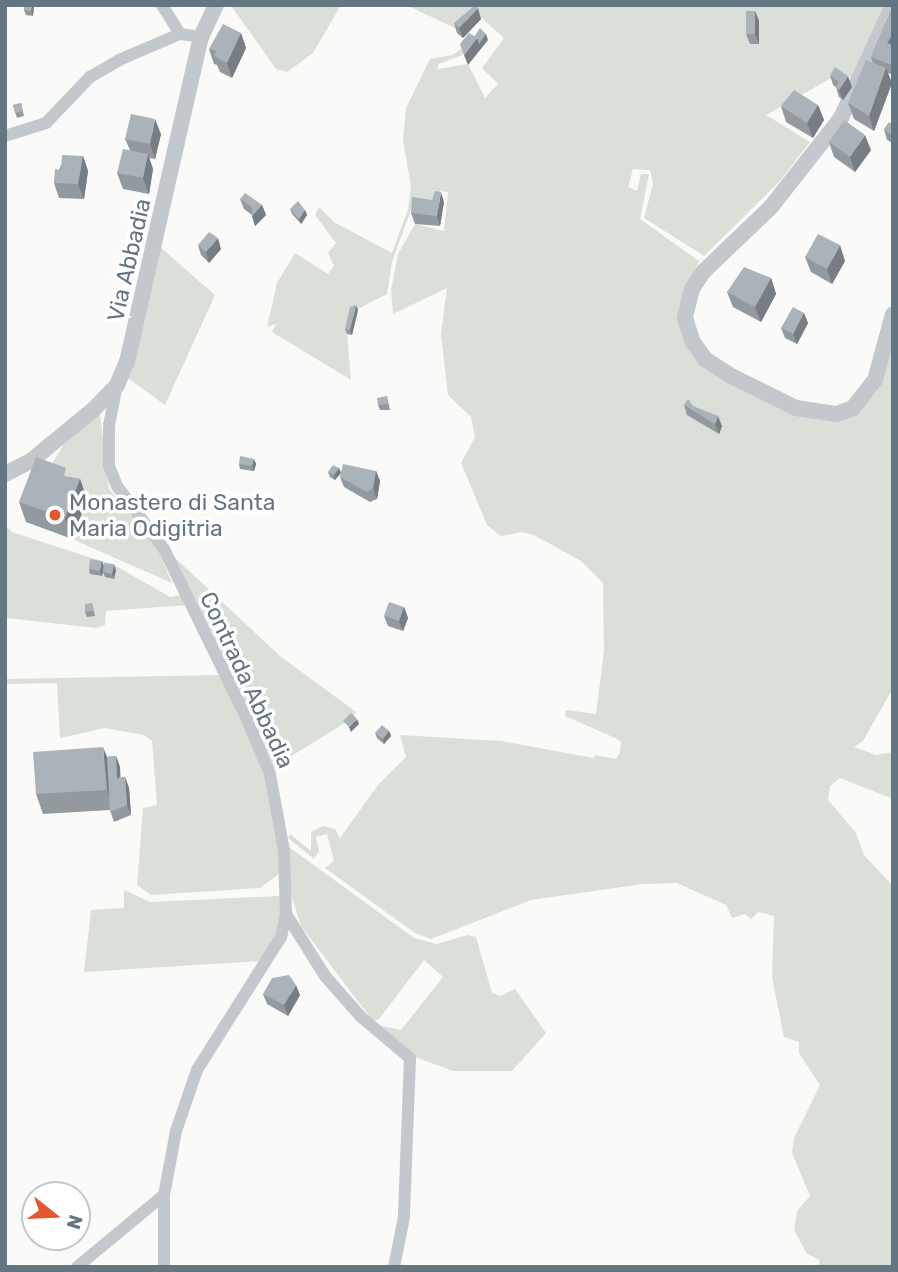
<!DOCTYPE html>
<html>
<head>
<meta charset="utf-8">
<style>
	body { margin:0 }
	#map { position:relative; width:898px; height:1272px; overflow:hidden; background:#fafaf8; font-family:Rubik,sans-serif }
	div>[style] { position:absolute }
	.green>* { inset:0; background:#dadfd7 }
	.minor>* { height:12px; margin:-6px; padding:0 6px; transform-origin:6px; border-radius:6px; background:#c3c8cc }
	.tertiary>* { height:16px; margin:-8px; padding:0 8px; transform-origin:8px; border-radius:8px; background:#c3c8cc }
	.wall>* { inset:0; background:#929a9f }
	.shaded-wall>* { inset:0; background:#777d82 }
	.building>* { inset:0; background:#aab3b9 }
	.dots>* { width:19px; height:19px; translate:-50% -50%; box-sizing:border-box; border:4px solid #fff; border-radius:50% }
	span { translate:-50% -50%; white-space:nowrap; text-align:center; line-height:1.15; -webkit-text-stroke:7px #fff; paint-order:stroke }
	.street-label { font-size:23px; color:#657683 }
	.poi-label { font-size:23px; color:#657683 }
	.left { translate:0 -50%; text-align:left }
	.frame { position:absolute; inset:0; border:7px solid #657683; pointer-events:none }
	.north { position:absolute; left:21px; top:1181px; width:70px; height:70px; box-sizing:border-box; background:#fff; border:2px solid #c1c8cd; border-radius:50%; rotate:108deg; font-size:19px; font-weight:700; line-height:28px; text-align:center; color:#657683 }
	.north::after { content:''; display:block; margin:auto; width:24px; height:32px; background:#e4572e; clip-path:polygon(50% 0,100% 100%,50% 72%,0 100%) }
</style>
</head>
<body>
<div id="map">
	<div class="green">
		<i style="clip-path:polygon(341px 5px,313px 53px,287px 72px,276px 69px,232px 7px)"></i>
		<i style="clip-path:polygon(406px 5px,886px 7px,855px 81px,842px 72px,766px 115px,810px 142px,780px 181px,704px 256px,644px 218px,653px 184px,650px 170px,633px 169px,628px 187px,637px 191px,641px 174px,649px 174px,640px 219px,699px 261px,685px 292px,701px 349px,779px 402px,857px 412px,876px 392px,893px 337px,893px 688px,863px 741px,854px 747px,876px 755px,893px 752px,893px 799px,840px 778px,830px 786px,828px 800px,856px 833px,864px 855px,893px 886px,893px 1267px,818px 1267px,820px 1260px,807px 1254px,794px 1230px,797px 1211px,810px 1196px,792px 1153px,794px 1138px,820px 1085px,799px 1053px,799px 1042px,784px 1037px,772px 977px,774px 916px,758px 912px,751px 919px,745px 914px,732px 918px,726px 905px,677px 883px,643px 884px,531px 900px,431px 939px,415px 933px,325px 868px,334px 861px,327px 834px,316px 837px,319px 851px,314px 859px,288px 838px,290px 834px,311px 851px,311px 832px,323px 826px,335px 829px,340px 838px,378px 785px,406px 757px,400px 735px,501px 741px,593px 758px,595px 755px,616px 759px,620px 752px,621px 742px,615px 738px,565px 716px,566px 710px,596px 714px,604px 651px,603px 583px,581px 561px,534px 535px,522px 532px,501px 536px,487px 525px,461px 463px,475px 437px,471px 417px,448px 395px,441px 334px,447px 288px,393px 314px,391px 290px,398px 254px,415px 224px,444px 231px,448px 192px,440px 191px,438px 201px,412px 207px,392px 262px,387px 294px,352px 312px,347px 333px,351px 380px,272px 332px,276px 324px,267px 327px,277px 283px,295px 253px,328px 274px,334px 266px,328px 253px,336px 243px,315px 215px,319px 207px,334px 222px,392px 253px,408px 209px,411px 187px,403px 140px,406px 108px,430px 59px,452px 55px,466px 46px,462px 55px,438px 64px,438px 69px,468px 64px,485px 98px,498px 84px,482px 68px,504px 38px,485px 21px,474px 12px,455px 28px)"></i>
		<i style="clip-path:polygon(159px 246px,215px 295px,165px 405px,128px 378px)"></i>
		<i style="clip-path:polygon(100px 414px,109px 489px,156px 545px,172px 583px,72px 539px,87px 499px,44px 477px,64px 444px)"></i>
		<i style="clip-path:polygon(5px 525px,12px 532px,116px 566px,170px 597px,180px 595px,187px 605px,106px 611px,105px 625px,96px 628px,5px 618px)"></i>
		<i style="clip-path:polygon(172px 555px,280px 656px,356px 712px,353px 718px,272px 768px)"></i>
		<i style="clip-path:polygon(221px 675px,252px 738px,274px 803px,280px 873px,260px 888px,151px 895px,137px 885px,143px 808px,157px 805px,152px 741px,144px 735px,105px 728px,60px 738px,57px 683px,5px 684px,5px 679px)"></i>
		<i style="clip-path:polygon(289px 847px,414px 938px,437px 944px,467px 935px,476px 937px,492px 993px,501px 996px,515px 989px,546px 1033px,512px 1071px,453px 1071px,410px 1055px,377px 1025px,401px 1030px,443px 977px,424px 960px,379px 1019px,373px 1021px,301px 926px,290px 891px)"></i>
		<i style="clip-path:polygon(124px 890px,150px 902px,278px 896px,282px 897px,280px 921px,270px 953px,260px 961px,84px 972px,91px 910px,124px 908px)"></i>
	</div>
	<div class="minor">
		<i style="left:162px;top:5px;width:34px;rotate:58deg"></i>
		<i style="left:5px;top:136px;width:43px;rotate:-17.6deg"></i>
		<i style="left:46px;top:123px;width:64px;rotate:-46.3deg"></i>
		<i style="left:90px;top:77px;width:34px;rotate:-30deg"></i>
		<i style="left:119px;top:60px;width:66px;rotate:-23.1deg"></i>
		<i style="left:180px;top:34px;width:21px;rotate:8deg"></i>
		<i style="left:117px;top:385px;width:41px;rotate:101.3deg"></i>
		<i style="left:109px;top:425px;width:41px;rotate:90deg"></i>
		<i style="left:109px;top:466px;width:22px;rotate:68deg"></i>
		<i style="left:117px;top:486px;width:79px;rotate:53.3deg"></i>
		<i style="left:164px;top:549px;width:185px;rotate:64deg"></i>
		<i style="left:245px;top:715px;width:64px;rotate:67deg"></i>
		<i style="left:270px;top:774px;width:78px;rotate:79.7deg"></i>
		<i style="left:284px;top:851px;width:63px;rotate:88.2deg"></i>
		<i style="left:286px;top:914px;width:24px;rotate:102deg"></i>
		<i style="left:281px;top:937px;width:157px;rotate:122.3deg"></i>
		<i style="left:197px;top:1070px;width:65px;rotate:109deg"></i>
		<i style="left:176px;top:1131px;width:65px;rotate:100.6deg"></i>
		<i style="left:164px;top:1195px;width:72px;rotate:90deg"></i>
		<i style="left:286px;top:914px;width:73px;rotate:57.8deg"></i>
		<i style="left:325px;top:976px;width:55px;rotate:48.7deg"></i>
		<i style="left:361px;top:1017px;width:64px;rotate:39.9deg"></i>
		<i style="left:410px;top:1058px;width:159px;rotate:92.2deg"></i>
		<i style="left:404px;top:1217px;width:51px;rotate:101.3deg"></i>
		<i style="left:77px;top:1267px;width:113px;rotate:-39.6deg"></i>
	</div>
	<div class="tertiary">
		<i style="left:893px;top:5px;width:124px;rotate:114.7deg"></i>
		<i style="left:841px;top:118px;width:113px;rotate:128.2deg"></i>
		<i style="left:771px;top:207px;width:94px;rotate:136.3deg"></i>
		<i style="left:703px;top:272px;width:20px;rotate:123deg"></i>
		<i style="left:692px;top:289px;width:30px;rotate:104deg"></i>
		<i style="left:685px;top:318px;width:25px;rotate:72deg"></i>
		<i style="left:693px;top:342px;width:21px;rotate:55deg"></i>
		<i style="left:705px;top:359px;width:33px;rotate:33deg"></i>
		<i style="left:733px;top:377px;width:70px;rotate:26.2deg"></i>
		<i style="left:796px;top:408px;width:40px;rotate:8.5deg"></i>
		<i style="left:836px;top:414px;width:18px;rotate:-19deg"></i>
		<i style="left:853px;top:408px;width:36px;rotate:-52deg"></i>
		<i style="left:875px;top:380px;width:68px;rotate:-74.7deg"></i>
		<i style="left:5px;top:474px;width:30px;rotate:-27deg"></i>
		<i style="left:32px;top:460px;width:80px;rotate:-39.4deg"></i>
		<i style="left:94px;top:409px;width:33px;rotate:-46deg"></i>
		<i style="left:117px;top:385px;width:25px;rotate:-67deg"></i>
		<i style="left:127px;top:362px;width:333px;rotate:-77.2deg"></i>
		<i style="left:201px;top:37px;width:35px;rotate:-65deg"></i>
	</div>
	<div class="wall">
		<i style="clip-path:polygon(24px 5px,34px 5px,33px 16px,26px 15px,24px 10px)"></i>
		<i style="clip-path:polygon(893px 6px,893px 75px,888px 73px,892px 83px,874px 131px,854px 119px,848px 103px,873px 63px,871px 57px)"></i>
		<i style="clip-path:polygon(755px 11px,759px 21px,759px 44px,750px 44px,746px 34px)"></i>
		<i style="clip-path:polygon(481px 19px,463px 38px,457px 33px,454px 23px)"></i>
		<i style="clip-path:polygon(241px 33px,246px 48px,232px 78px,220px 72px,217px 65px,214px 64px,209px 49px)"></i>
		<i style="clip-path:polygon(830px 75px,852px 87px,843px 100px,839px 97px,836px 87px,833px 85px)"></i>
		<i style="clip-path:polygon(21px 103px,24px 116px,17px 118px,13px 105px)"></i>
		<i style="clip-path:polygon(818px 105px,824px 120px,813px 138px,786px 122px,781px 106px)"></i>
		<i style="clip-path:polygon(893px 125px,893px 143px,887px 140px,884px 129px)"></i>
		<i style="clip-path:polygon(161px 134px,155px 159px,149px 158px,153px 169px,149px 194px,123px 189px,117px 173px,130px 150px,125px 139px)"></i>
		<i style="clip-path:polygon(829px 142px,871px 150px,855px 172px,834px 157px)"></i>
		<i style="clip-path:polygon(83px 156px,88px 171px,84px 199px,59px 198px,54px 183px,61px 165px)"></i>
		<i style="clip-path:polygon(240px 199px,262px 205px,266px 215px,255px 226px,252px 215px,244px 209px)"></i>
		<i style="clip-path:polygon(444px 202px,440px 226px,415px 224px,411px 213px)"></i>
		<i style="clip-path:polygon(290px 209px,305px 210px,307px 215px,301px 224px,292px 214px)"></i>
		<i style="clip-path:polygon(198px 245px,221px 249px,209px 263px,201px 255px)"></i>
		<i style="clip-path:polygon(805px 257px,845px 261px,832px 284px,811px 272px)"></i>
		<i style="clip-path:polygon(771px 278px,776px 294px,761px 322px,733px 307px,727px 292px)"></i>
		<i style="clip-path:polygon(358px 310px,352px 335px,347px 334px,345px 329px)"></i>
		<i style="clip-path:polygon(804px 313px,808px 323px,797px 344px,785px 338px,781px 328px)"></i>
		<i style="clip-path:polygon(387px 396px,390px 410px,380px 410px,378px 405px)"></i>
		<i style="clip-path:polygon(684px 405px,693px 406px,722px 426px,719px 434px,687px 415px)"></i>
		<i style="clip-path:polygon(254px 459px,256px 464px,254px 471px,240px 469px,239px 464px)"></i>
		<i style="clip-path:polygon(339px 468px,341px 473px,335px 480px,330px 477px,328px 472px)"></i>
		<i style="clip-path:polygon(376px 471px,380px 481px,377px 499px,370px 502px,344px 487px,340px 477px)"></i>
		<i style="clip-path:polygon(69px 477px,80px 479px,87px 499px,72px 539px,26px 522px,19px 502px)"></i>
		<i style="clip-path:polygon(102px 561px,104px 567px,102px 576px,90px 574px,89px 569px)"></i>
		<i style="clip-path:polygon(116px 570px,114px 579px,105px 577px,103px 572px)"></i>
		<i style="clip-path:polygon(92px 603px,95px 616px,87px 617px,85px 612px)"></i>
		<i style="clip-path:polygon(404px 607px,408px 618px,403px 631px,388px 626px,384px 616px)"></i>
		<i style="clip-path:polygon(389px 731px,391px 736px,384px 744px,377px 738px,375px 733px)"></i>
		<i style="clip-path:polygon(116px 756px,120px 767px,120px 778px,125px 777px,129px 788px,131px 815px,114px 822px,110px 810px,43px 814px,36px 794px,107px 757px)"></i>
		<i style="clip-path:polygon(263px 994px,300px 995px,288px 1016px,267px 1004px)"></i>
	</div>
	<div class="shaded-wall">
		<i style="clip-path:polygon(32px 5px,34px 5px,33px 16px,31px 11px)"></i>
		<i style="clip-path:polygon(478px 8px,481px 19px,463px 38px,459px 28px)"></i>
		<i style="clip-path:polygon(755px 11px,759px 21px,759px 44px,755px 34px)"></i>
		<i style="clip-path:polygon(241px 33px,246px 48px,232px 78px,227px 63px)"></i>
		<i style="clip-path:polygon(486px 34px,488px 40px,468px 65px,464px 55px,477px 38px)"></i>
		<i style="clip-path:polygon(893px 34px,893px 50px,887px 43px)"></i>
		<i style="clip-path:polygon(886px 68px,892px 83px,874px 131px,869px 116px)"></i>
		<i style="clip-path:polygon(848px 76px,852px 87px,843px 100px,839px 90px)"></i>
		<i style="clip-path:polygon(818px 105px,824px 120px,813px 138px,807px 123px)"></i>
		<i style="clip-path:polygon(155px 119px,161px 134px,155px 159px,150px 144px)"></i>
		<i style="clip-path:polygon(865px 135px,871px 150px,855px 172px,850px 157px)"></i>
		<i style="clip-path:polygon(148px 154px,153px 169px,149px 194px,143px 178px)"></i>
		<i style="clip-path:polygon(83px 156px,88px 171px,84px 199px,78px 184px)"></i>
		<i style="clip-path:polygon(441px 192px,444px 202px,440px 226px,437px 216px)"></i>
		<i style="clip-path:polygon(262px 205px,266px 215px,255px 226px,252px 216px)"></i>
		<i style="clip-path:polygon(305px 210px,307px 215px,301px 224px,299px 219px)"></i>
		<i style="clip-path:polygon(218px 238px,221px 249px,209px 263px,206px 252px)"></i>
		<i style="clip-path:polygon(840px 245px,845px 261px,832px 284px,827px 269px)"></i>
		<i style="clip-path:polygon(771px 278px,776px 294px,761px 322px,755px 307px)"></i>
		<i style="clip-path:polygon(356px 305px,358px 310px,352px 335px,350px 330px)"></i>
		<i style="clip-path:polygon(804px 313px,808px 323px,797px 344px,793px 334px)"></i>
		<i style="clip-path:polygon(718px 416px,722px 426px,719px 434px,715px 424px)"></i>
		<i style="clip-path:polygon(254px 459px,256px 464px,254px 471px,252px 466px)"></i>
		<i style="clip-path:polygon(339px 468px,341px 473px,335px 480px,334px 475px)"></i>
		<i style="clip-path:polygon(376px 471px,380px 481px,377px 499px,373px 488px)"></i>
		<i style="clip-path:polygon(80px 479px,87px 499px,72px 539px,65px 518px)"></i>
		<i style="clip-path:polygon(102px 561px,104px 567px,102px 576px,100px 571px)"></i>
		<i style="clip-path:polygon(114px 564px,116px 570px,114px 579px,112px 574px)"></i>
		<i style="clip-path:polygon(404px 607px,408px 618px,403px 631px,399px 621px)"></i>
		<i style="clip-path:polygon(357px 719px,359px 724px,351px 732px,349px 727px)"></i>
		<i style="clip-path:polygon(389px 731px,391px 736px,384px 744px,383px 739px)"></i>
		<i style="clip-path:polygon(103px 747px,111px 767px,114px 810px,107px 790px)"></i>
		<i style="clip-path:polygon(116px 756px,120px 767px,121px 788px,117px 778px)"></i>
		<i style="clip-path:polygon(125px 777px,129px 788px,131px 815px,127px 805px)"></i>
		<i style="clip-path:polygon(296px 985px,300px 995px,288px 1016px,284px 1005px)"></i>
	</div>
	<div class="building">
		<i style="clip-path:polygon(24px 5px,32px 5px,31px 11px,24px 10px)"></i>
		<i style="clip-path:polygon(474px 6px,478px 8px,459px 28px,454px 23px)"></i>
		<i style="clip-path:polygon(893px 6px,893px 34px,887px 43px,893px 45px,893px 59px,891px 65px,871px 57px)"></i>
		<i style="clip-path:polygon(746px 11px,755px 11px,755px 34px,746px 34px)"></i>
		<i style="clip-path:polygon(223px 24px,241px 33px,227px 63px,214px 56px,216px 51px,209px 49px)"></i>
		<i style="clip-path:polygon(480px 28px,486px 34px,479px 44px,477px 38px,474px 37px)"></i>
		<i style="clip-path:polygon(469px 33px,477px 38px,464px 55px,460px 44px)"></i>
		<i style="clip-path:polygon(866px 60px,886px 68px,869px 116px,848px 103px)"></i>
		<i style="clip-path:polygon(835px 67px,848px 76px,839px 90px,836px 87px,839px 82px,830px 75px)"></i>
		<i style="clip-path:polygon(794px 90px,818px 105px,807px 123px,781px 106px)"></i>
		<i style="clip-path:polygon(21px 103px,23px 111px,15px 113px,13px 105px)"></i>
		<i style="clip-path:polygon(131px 114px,155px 119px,150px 144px,125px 139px)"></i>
		<i style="clip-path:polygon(844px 120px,865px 135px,850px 157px,829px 142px)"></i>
		<i style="clip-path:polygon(889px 122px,893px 125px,893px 136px,884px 129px)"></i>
		<i style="clip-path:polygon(123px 149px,148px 154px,143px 178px,117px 173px)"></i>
		<i style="clip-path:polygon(62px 155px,83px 156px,78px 184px,54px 183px,55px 169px,61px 170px)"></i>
		<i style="clip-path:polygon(435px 191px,441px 192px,437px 216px,411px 213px,412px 197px,432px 200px)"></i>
		<i style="clip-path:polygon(245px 193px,262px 205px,252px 216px,252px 207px,240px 199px)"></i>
		<i style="clip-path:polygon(298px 201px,305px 210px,299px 219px,290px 209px)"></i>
		<i style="clip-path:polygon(209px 232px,218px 238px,206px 252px,198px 245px)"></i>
		<i style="clip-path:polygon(818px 234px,840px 245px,827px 269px,805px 257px)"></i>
		<i style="clip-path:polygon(744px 267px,771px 278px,755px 307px,727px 292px)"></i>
		<i style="clip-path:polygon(356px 305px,350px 330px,345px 329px,350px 307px)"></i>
		<i style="clip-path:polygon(793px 307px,804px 313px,793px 334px,781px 328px)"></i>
		<i style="clip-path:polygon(387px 396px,388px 404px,378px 405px,377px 398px)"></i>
		<i style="clip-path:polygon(688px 399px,693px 406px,718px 416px,715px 424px,684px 405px)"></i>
		<i style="clip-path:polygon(240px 456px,254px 459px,252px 466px,239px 464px)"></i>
		<i style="clip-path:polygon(36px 457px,66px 468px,64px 476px,80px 479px,65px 518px,19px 502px)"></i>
		<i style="clip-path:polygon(343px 464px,376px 471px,373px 488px,367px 492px,340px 477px)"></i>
		<i style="clip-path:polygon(333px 465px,339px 468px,334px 475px,328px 472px)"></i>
		<i style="clip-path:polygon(90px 559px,102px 561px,100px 571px,89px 569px)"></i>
		<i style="clip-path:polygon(104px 563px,114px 564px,112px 574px,103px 572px)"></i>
		<i style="clip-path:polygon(389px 602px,404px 607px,399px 621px,384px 616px)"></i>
		<i style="clip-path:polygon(92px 603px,93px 611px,85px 612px,85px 604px)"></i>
		<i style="clip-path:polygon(351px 713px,357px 719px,349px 727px,343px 721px)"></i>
		<i style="clip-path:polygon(382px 725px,389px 731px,383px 739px,375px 733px)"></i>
		<i style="clip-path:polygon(103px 747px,107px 790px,36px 794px,33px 752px)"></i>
		<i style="clip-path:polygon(116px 756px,117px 778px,125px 777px,127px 805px,110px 812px,107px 757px)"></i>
		<i style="clip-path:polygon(289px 975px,296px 985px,284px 1005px,263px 994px,272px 978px)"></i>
	</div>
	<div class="dots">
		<i style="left:55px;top:515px;background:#e4572e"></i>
	</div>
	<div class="street-label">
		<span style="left:129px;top:260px;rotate:-77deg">Via Abbadia</span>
		<span style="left:247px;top:680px;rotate:65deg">Contrada Abbadia</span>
	</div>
	<div class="poi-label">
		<span class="left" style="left:69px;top:515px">Monastero di Santa<br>Maria Odigitria</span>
	</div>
	<div class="frame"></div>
	<div class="north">N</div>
</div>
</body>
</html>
